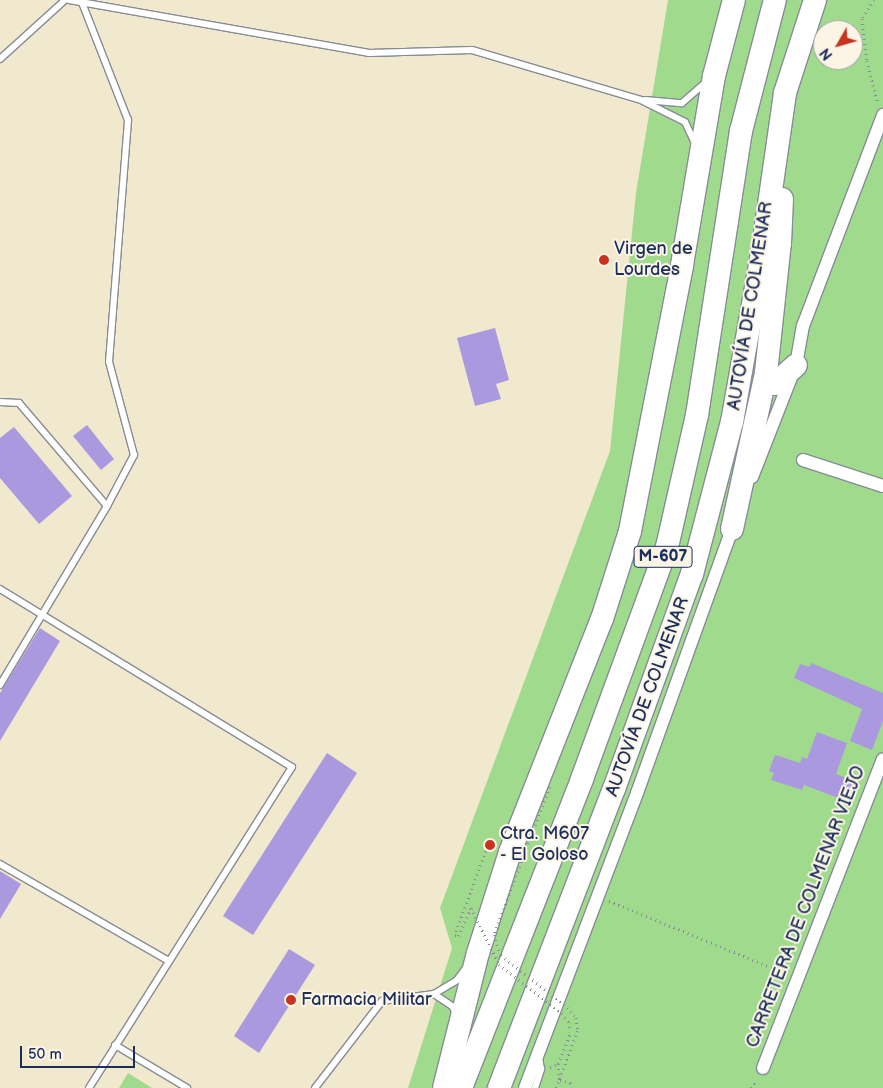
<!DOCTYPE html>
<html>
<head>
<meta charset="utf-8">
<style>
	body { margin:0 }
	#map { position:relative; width:883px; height:1088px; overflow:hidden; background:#f1e9cd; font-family:"Balsamiq Sans",sans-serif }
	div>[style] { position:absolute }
	.green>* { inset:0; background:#a0da8d }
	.building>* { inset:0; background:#ab99e0 }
	.path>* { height:2.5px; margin-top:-1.25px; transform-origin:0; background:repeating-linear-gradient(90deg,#868c96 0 1px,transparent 0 5px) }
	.roads { filter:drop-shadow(1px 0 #868c96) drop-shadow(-1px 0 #868c96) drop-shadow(0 1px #868c96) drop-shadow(0 -1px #868c96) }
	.lane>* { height:6px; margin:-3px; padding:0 3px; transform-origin:3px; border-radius:3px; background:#fff }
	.street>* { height:12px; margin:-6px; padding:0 6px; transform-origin:6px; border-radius:6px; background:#fff }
	.highway>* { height:22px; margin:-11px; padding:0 11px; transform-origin:11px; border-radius:11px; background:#fff }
	.path-bridge>* { height:2.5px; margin-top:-1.25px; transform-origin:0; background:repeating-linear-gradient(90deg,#868c96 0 1px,transparent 0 5px) }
	.dots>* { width:14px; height:14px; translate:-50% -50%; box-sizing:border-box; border:2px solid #fcf5e5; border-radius:50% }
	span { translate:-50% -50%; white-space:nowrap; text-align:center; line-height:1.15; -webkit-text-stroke:4px #fcf5e5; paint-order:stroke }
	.shield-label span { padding:1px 4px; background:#fcf5e5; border:1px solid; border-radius:4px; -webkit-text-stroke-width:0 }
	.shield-label { font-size:16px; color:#1b2f5e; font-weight:700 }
	.poi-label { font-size:18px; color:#1b2f5e }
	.left { translate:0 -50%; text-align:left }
	.street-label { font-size:18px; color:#1b2f5e }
	.north { position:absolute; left:813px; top:20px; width:50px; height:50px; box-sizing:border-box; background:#fcf5e5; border:1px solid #a2a6af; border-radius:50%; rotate:232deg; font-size:14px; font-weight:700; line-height:20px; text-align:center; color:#1b2f5e }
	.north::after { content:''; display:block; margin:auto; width:18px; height:22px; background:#c8321e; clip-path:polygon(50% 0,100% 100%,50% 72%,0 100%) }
	.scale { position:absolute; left:20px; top:1046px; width:115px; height:22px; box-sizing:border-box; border:2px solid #1b2f5e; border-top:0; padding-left:6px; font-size:15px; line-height:18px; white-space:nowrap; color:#1b2f5e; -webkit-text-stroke:4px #fcf5e5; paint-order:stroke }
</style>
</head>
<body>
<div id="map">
	<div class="green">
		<i style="clip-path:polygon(evenodd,668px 0,883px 0,883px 1088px,408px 1088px,452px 948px,440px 908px,610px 451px,636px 193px,668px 0,823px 30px,853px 30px,853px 60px,823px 60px,823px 30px)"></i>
		<i style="clip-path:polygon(128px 1073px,152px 1088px,119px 1088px)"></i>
	</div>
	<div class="building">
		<i style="clip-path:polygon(495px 328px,509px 380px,496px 384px,501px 399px,475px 406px,457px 338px)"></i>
		<i style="clip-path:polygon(87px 425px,114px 459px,101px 470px,73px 436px)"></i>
		<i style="clip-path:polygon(14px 427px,72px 496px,39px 524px,0 478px,0 438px)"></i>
		<i style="clip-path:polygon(40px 628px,60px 641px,0 741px,0 693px)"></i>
		<i style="clip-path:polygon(811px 663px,883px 693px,883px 721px,872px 750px,850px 741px,862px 709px,794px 678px,800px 664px,809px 667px)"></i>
		<i style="clip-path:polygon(817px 732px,847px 743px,836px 774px,859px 783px,852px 803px,804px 785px,802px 790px,771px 780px,774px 773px,769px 771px,774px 757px,776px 755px,800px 763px,802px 757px,807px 759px)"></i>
		<i style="clip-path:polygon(327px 753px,357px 773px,253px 935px,223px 916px)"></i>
		<i style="clip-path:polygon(0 871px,21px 884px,0 919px)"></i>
		<i style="clip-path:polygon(289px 949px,315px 965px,259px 1053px,234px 1036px)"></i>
	</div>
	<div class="path">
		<i style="left:874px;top:0;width:22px;rotate:122deg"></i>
		<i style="left:862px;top:19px;width:42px;rotate:83.2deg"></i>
		<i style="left:867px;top:61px;width:43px;rotate:75.3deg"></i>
		<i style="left:609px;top:901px;width:190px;rotate:22.2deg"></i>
		<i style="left:558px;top:1064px;width:16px;rotate:83deg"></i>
		<i style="left:560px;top:1080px;width:11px;rotate:15deg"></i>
		<i style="left:571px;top:1083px;width:5px;rotate:101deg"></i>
		<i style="left:550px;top:1067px;width:9px;rotate:-21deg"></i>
		<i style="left:558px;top:1064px;width:34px;rotate:-69deg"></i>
		<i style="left:556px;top:1088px;width:63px;rotate:-69.6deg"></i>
		<i style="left:751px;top:1088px;width:9px;rotate:-58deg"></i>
	</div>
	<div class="roads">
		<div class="lane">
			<i style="left:69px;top:0;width:305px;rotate:10deg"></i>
			<i style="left:369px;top:53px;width:103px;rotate:-1.7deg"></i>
			<i style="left:472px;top:50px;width:176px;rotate:16.5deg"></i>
			<i style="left:641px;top:100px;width:49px;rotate:26.6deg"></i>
			<i style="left:685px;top:122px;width:23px;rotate:65deg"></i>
			<i style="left:0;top:59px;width:88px;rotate:-42.2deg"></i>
			<i style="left:645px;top:100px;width:37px;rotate:5deg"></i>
			<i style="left:682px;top:103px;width:33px;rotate:-41deg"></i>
			<i style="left:0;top:402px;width:19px;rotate:3deg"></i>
			<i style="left:19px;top:403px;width:135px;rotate:49.5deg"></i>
			<i style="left:0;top:589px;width:342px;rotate:31.4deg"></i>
			<i style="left:292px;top:767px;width:380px;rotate:122.3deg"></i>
			<i style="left:0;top:685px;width:209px;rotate:-59.1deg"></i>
			<i style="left:107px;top:506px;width:58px;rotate:-62.1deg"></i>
			<i style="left:134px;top:455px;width:96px;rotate:-105deg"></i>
			<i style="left:109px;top:362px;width:243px;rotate:-85.5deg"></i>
			<i style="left:128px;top:120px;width:129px;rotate:-111.4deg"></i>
			<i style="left:0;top:864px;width:195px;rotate:29.9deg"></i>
			<i style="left:434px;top:994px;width:23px;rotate:34deg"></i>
			<i style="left:453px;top:1007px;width:9px;rotate:69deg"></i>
			<i style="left:115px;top:1045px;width:84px;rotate:30.8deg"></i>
			<i style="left:315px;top:1088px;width:110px;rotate:-52.4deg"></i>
			<i style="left:382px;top:1001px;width:52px;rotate:-7.7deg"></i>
			<i style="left:434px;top:994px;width:27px;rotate:-31deg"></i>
			<i style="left:457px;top:980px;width:14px;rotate:-54deg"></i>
			<i style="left:535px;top:1088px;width:20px;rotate:-72deg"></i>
			<i style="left:541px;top:1069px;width:11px;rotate:-100deg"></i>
		</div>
		<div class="street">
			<i style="left:803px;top:460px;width:84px;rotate:18deg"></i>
			<i style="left:752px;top:477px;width:120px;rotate:-68.6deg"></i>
			<i style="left:796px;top:365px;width:40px;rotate:-80deg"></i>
			<i style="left:803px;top:326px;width:226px;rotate:-69.2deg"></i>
			<i style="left:763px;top:1068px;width:331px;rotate:-68.8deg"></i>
			<i style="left:525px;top:1088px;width:316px;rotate:-69.2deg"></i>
			<i style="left:637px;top:793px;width:287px;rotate:-70.2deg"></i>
		</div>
		<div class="highway">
			<i style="left:766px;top:373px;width:14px;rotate:51deg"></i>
			<i style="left:775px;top:384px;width:28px;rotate:-42deg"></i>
			<i style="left:732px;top:529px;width:160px;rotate:-77.7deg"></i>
			<i style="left:766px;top:373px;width:131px;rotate:-83.9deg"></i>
			<i style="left:780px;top:243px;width:44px;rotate:-87.4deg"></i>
			<i style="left:444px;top:1088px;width:139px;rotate:-75.9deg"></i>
			<i style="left:478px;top:953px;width:106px;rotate:-72.4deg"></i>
			<i style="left:510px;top:852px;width:251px;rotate:-68.5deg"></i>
			<i style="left:602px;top:619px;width:92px;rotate:-72.3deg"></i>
			<i style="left:630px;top:531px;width:271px;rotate:-78.9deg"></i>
			<i style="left:682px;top:265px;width:192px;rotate:-80.4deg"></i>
			<i style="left:714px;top:76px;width:79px;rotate:-75.3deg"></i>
			<i style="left:461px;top:1088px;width:332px;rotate:-68.6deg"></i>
			<i style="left:582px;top:779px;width:247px;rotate:-69.9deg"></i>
			<i style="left:667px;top:547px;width:135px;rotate:-77.2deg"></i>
			<i style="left:697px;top:415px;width:287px;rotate:-81.2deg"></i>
			<i style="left:741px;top:131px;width:135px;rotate:-75.5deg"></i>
			<i style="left:499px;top:1088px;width:320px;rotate:-69deg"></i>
			<i style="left:614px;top:789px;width:229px;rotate:-70.1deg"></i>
			<i style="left:692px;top:574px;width:157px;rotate:-75.3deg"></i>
			<i style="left:732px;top:422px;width:172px;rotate:-79.9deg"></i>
			<i style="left:762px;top:253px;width:162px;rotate:-81.8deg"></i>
			<i style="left:785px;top:93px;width:98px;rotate:-72.1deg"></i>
		</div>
	</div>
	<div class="path-bridge">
		<i style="left:550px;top:787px;width:158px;rotate:110.7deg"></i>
		<i style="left:494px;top:935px;width:21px;rotate:71deg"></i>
		<i style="left:501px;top:955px;width:80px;rotate:37.9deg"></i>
		<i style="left:564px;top:1004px;width:18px;rotate:49deg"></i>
		<i style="left:576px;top:1018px;width:11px;rotate:80deg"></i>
		<i style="left:486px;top:851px;width:90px;rotate:110.3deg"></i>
		<i style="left:455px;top:935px;width:3px;rotate:18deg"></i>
		<i style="left:458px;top:936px;width:31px;rotate:-65deg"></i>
		<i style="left:471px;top:908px;width:63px;rotate:63.4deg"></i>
		<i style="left:499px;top:964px;width:80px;rotate:37.9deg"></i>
		<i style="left:562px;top:1013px;width:11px;rotate:52deg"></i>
		<i style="left:569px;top:1022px;width:10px;rotate:84deg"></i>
	</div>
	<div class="dots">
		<i style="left:604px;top:260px;background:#c8321e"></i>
		<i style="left:490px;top:845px;background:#c8321e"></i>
		<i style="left:291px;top:1000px;background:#c8321e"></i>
	</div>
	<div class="shield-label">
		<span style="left:663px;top:557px">M-607</span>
	</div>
	<div class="poi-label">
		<span class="left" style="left:614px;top:260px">Virgen de<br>Lourdes</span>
		<span class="left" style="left:500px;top:845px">Ctra. M607<br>- El Goloso</span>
		<span class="left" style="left:301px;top:1000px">Farmacia Militar</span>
	</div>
	<div class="street-label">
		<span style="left:751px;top:306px;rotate:-81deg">AUTOVÍA DE COLMENAR</span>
		<span style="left:648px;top:697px;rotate:-70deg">AUTOVÍA DE COLMENAR</span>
		<span style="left:806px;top:907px;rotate:-69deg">CARRETERA DE COLMENAR VIEJO</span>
	</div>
	<div class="north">N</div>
	<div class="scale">50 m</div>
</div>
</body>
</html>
